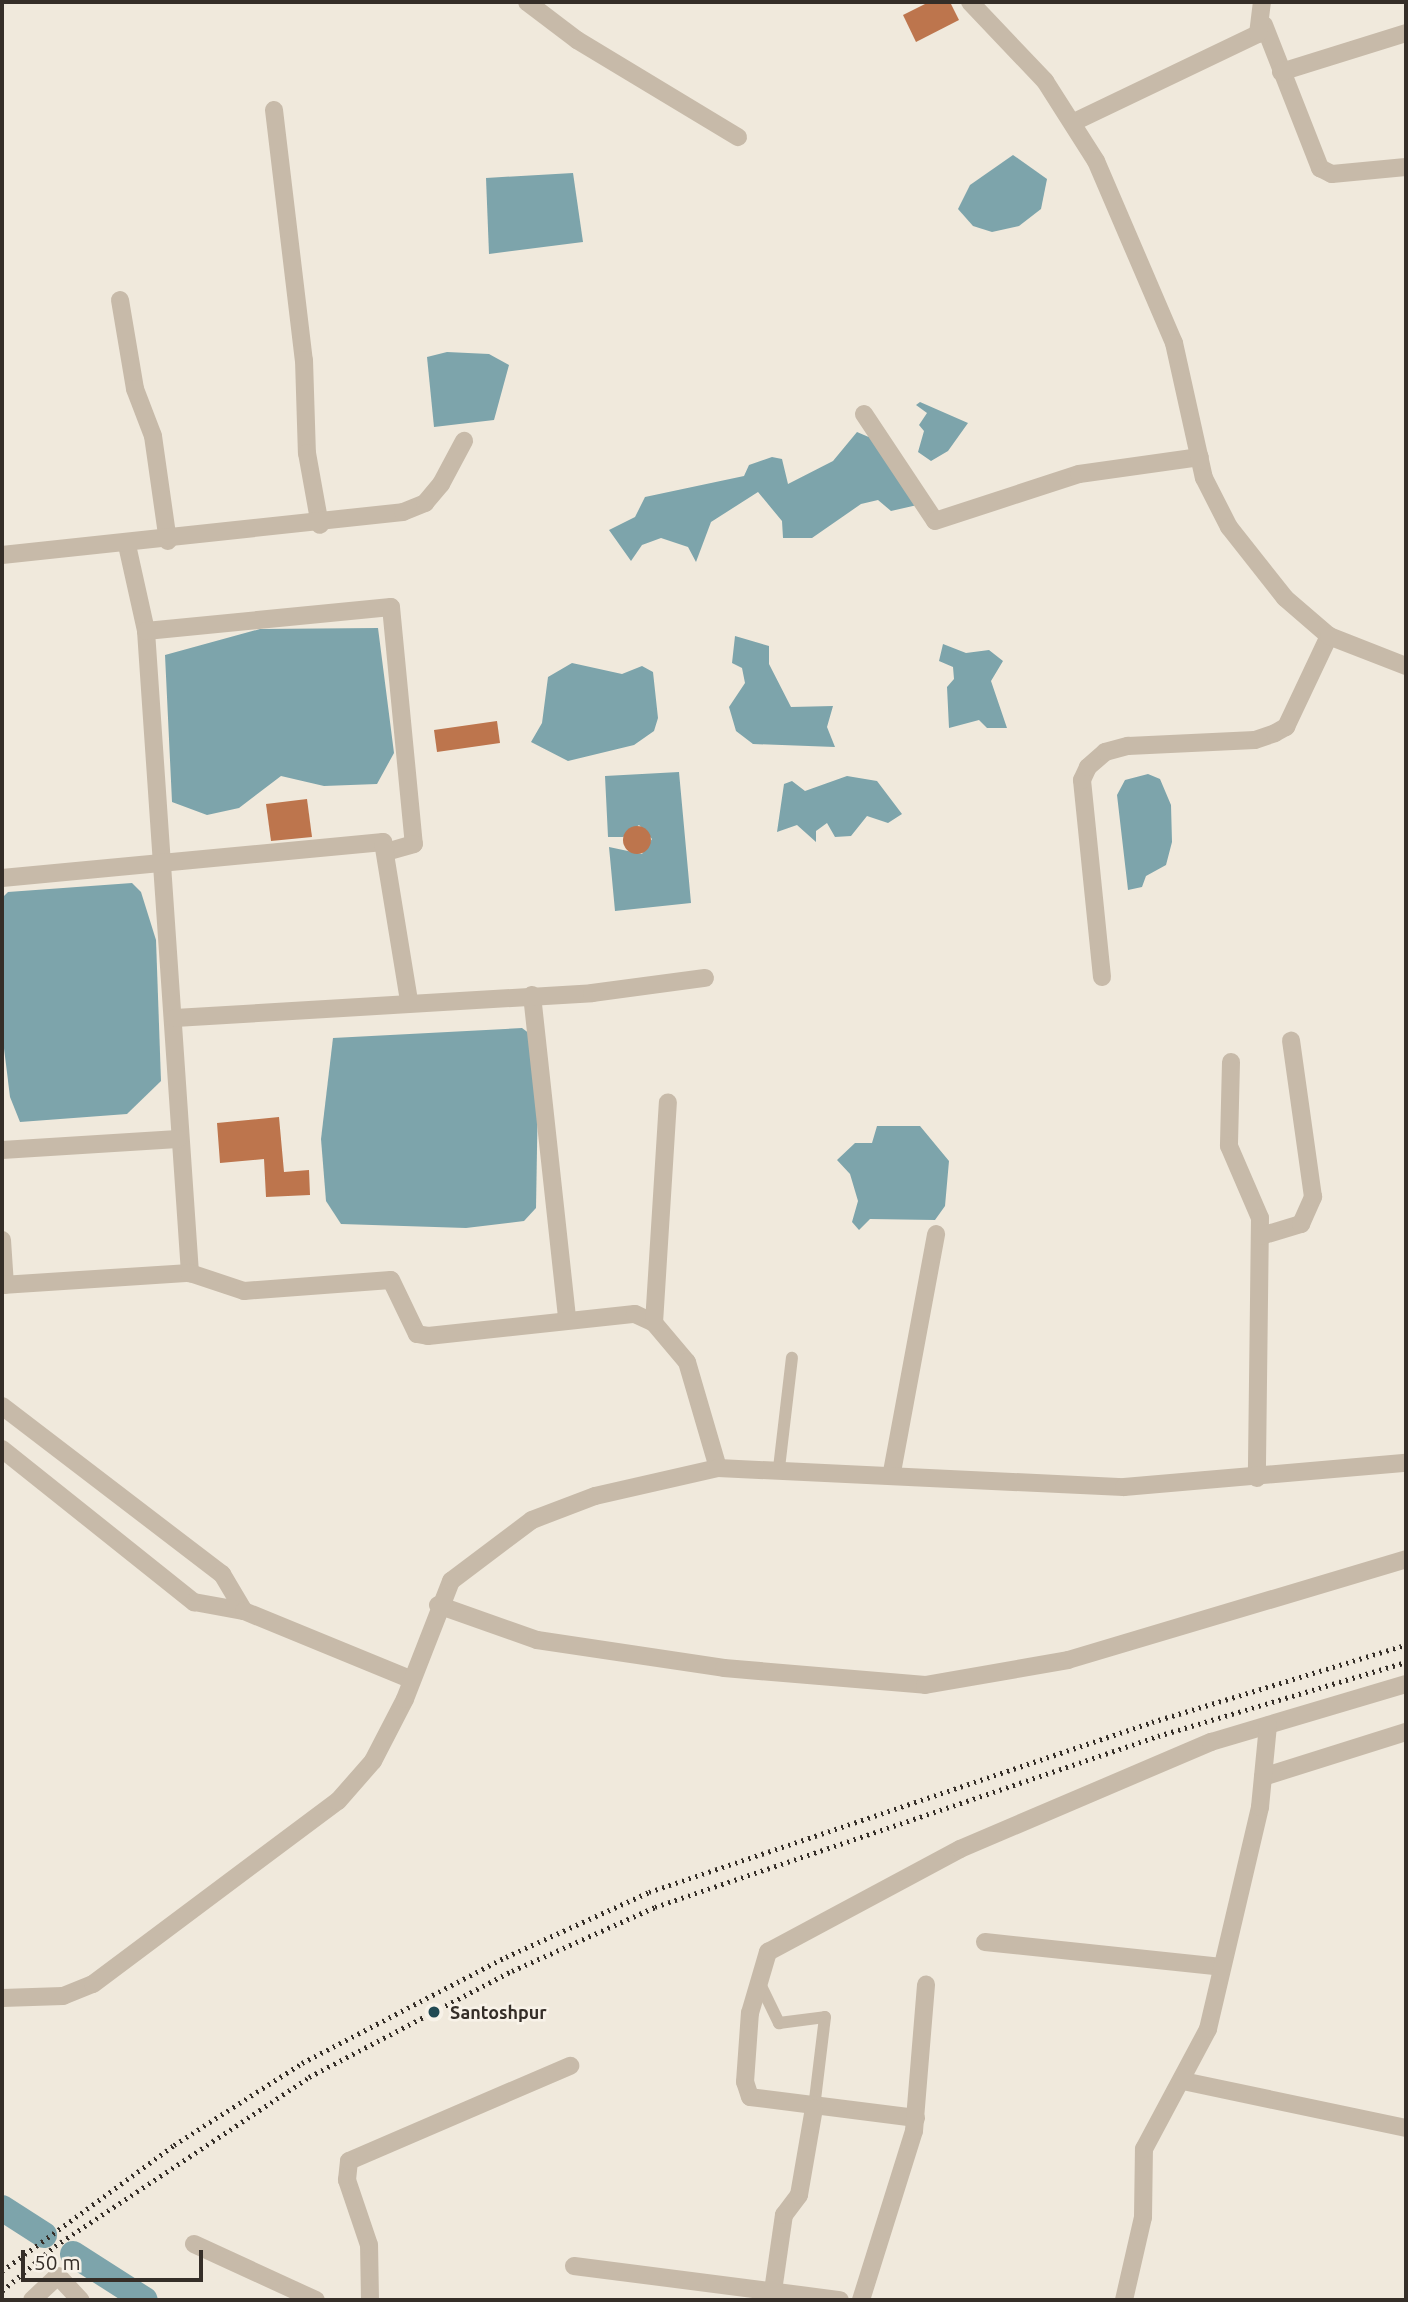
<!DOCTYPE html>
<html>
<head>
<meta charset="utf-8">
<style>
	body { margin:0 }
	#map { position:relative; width:1408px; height:2302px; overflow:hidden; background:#f0e9dc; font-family:Ubuntu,sans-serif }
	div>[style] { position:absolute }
	.water>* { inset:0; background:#7da4ab }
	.canal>* { height:26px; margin:-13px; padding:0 13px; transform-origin:13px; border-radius:13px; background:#7da4ab }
	.building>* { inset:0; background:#bd754d }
	.round { border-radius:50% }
	.service>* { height:12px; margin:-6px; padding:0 6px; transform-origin:6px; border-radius:6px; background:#c7baa9 }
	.minor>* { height:18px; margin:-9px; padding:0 9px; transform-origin:9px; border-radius:9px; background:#c7baa9 }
	.tertiary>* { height:18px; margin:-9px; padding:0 9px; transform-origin:9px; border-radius:9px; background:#c7baa9 }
	.rail>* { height:5px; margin-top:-2.5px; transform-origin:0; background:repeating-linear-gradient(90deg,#352e28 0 2px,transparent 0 7px) }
	.dots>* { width:19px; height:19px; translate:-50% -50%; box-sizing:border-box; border:4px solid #f8f2e8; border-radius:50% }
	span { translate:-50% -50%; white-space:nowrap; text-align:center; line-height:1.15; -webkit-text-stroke:5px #f8f2e8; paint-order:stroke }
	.poi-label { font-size:18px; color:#352e28; font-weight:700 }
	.left { translate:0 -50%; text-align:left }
	.frame { position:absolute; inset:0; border:4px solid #352e28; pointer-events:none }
	.scale { position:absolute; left:21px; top:2250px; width:182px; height:32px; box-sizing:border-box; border:4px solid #352e28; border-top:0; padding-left:9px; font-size:21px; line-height:24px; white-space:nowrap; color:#352e28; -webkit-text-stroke:5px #f8f2e8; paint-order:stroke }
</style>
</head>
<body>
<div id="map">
	<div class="water">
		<i style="clip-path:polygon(1013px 155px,1047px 179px,1041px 209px,1019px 226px,992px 232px,973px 226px,958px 209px,970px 185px)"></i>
		<i style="clip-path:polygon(573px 173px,583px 242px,489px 254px,486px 178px)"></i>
		<i style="clip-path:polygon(447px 352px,489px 354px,509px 365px,494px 420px,434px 427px,427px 357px)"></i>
		<i style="clip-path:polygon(920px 402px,968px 423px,948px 451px,931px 461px,918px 452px,924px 431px,919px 425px,927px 413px,916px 405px)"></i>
		<i style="clip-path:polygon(857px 432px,878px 441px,926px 503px,891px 511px,878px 500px,861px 504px,812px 538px,783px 538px,782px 521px,758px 492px,711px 522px,696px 562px,688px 547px,661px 538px,642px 545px,631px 561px,609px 530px,635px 517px,645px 497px,744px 476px,749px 465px,772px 457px,782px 459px,788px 484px,833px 461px)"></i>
		<i style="clip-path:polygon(378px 628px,394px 753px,377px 784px,324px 786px,281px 776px,239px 808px,207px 815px,172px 802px,165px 655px,260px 629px)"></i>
		<i style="clip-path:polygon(735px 636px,769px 646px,769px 664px,791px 707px,833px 706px,827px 727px,835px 747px,753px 744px,736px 731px,729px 707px,745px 683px,742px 668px,732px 663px)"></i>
		<i style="clip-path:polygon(943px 644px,966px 653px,989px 650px,1003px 661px,991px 681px,1007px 728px,987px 728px,979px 720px,949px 728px,947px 687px,954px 679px,953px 667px,939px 661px)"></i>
		<i style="clip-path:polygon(572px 663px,622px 674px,642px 666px,653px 672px,658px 718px,654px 731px,634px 745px,568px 761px,531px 742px,542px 723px,548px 677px)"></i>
		<i style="clip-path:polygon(679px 772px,691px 903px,615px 911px,609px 847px,642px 854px,652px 839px,639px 825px,623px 837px,608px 837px,605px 776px)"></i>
		<i style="clip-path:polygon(1148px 774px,1160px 779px,1171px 805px,1172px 842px,1166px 865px,1146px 876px,1142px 887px,1128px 890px,1117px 795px,1125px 780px)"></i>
		<i style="clip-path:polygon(847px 776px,877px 781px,902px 814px,888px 823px,867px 816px,851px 836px,835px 837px,827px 823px,816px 831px,816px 842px,797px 825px,777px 832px,784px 784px,792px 781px,805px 791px)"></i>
		<i style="clip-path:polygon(132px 883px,141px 892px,156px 940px,161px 1081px,127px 1114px,20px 1122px,10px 1097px,2px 1032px,2px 898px,8px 892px)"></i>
		<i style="clip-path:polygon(522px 1028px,530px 1034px,538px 1090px,536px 1208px,524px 1221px,466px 1228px,341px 1224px,326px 1201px,321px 1139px,333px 1038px)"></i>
		<i style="clip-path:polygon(877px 1126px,920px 1126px,949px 1161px,945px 1206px,935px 1220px,870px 1219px,859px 1230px,852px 1222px,858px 1201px,850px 1174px,837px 1160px,855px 1143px,872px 1143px)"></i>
	</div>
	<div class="canal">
		<i style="left:2px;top:2208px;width:50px;rotate:32.7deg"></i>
		<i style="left:73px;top:2254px;width:85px;rotate:32.6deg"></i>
	</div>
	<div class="building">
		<i style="clip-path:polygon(929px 2px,950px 2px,959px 20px,916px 42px,903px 15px)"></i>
		<i style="clip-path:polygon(497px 721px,500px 743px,437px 752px,434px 730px)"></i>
		<i style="clip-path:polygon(307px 799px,312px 837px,271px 841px,266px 804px)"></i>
		<i class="round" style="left:623px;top:826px;width:28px;height:28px"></i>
		<i style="clip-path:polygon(279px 1117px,284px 1172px,309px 1170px,310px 1195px,266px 1197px,264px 1159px,220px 1163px,217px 1123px)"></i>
	</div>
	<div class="service">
		<i style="left:779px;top:1468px;width:111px;rotate:-83.3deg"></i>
		<i style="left:759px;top:1982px;width:46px;rotate:64deg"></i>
		<i style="left:779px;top:2023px;width:46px;rotate:-7.4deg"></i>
		<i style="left:825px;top:2017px;width:92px;rotate:96.9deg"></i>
	</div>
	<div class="minor">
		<i style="left:527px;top:2px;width:63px;rotate:37.2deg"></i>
		<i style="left:577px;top:40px;width:188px;rotate:31.1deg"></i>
		<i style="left:1264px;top:25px;width:154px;rotate:68.6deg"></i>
		<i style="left:1320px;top:168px;width:13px;rotate:27deg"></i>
		<i style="left:1332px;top:174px;width:74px;rotate:-5.4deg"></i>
		<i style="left:1281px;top:72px;width:131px;rotate:-17.3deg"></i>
		<i style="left:274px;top:110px;width:252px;rotate:83.2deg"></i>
		<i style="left:304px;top:360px;width:93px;rotate:88.2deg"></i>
		<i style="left:307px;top:453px;width:73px;rotate:79.8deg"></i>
		<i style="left:1074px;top:122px;width:204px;rotate:-25.6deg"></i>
		<i style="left:1258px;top:34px;width:32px;rotate:-83deg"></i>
		<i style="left:120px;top:300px;width:90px;rotate:80.4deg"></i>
		<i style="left:135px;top:389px;width:50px;rotate:69deg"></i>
		<i style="left:153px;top:436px;width:106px;rotate:81.9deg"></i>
		<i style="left:864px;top:414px;width:128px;rotate:56.4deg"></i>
		<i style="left:935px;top:521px;width:151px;rotate:-18.1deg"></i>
		<i style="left:1079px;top:474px;width:122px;rotate:-8deg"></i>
		<i style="left:127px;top:545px;width:88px;rotate:77.5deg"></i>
		<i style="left:146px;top:631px;width:644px;rotate:86.08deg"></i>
		<i style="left:2px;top:555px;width:403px;rotate:-6.1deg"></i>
		<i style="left:403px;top:512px;width:24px;rotate:-22deg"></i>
		<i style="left:425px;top:503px;width:25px;rotate:-50deg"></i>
		<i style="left:441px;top:484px;width:49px;rotate:-61.9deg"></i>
		<i style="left:146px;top:631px;width:246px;rotate:-5.6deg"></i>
		<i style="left:391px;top:607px;width:238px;rotate:84.5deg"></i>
		<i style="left:414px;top:844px;width:25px;rotate:164deg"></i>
		<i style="left:2px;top:878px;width:383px;rotate:-5.4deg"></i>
		<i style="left:383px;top:842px;width:160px;rotate:80.7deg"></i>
		<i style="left:1102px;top:977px;width:198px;rotate:-95.8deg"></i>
		<i style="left:1082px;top:780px;width:14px;rotate:-65deg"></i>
		<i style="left:1088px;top:767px;width:23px;rotate:-41deg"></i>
		<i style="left:1105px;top:752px;width:24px;rotate:-15deg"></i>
		<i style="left:1128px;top:746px;width:127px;rotate:-2.7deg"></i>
		<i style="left:1255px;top:740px;width:21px;rotate:-19deg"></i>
		<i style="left:1275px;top:733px;width:13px;rotate:-29deg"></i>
		<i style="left:1286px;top:727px;width:101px;rotate:-64.7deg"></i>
		<i style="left:532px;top:995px;width:325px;rotate:83.8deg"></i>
		<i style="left:175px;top:1018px;width:418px;rotate:-3.4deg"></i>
		<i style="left:592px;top:993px;width:114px;rotate:-7.6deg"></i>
		<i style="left:1231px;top:1062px;width:84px;rotate:91.4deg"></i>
		<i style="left:1229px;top:1146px;width:78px;rotate:66.7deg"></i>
		<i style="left:1260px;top:1218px;width:260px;rotate:90.7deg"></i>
		<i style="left:2px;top:1150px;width:176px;rotate:-3.6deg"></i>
		<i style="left:1261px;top:1236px;width:42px;rotate:-16.7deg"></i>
		<i style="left:1301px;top:1224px;width:30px;rotate:-66deg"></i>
		<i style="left:1313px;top:1197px;width:158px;rotate:-98deg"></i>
		<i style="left:2px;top:1240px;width:45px;rotate:86.2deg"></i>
		<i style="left:2px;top:1285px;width:188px;rotate:-3.7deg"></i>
		<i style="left:190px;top:1273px;width:57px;rotate:18.4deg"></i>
		<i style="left:244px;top:1291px;width:147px;rotate:-4.3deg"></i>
		<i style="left:391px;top:1280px;width:60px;rotate:64.3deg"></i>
		<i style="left:417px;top:1334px;width:11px;rotate:10deg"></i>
		<i style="left:428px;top:1336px;width:208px;rotate:-6.1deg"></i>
		<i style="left:635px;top:1314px;width:21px;rotate:25deg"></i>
		<i style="left:654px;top:1323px;width:51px;rotate:49.8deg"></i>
		<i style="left:687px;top:1362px;width:110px;rotate:73.7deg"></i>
		<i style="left:654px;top:1323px;width:221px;rotate:-86.4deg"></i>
		<i style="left:892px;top:1472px;width:242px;rotate:-79.5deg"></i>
		<i style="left:438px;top:1605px;width:105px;rotate:19.5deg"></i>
		<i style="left:537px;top:1640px;width:189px;rotate:8.5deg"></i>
		<i style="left:724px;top:1668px;width:202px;rotate:4.8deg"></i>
		<i style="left:925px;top:1685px;width:145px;rotate:-9.9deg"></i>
		<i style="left:1068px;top:1660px;width:353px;rotate:-16.6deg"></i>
		<i style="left:1263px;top:1777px;width:150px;rotate:-17.5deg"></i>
		<i style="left:985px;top:1942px;width:238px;rotate:6deg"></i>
		<i style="left:1183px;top:2081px;width:228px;rotate:11.9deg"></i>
		<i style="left:916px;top:2118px;width:167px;rotate:-172.8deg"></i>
		<i style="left:750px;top:2097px;width:16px;rotate:-108deg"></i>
		<i style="left:745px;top:2082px;width:69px;rotate:-85.9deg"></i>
		<i style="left:750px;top:2013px;width:64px;rotate:-73.6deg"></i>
		<i style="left:768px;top:1952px;width:218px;rotate:-28.2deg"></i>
		<i style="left:960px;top:1849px;width:273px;rotate:-23.1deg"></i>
		<i style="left:1211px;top:1742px;width:203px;rotate:-16.6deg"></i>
		<i style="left:194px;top:2244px;width:134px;rotate:24.7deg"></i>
		<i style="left:574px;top:2266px;width:268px;rotate:7.3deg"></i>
		<i style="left:773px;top:2291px;width:77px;rotate:-81.8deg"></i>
		<i style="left:784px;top:2215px;width:25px;rotate:-53deg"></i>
		<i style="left:799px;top:2195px;width:88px;rotate:-80.2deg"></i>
		<i style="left:32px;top:2300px;width:35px;rotate:-43deg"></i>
		<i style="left:58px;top:2276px;width:33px;rotate:47deg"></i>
		<i style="left:370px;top:2300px;width:55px;rotate:-91deg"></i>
		<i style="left:369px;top:2245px;width:69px;rotate:-108.7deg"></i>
		<i style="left:347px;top:2180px;width:19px;rotate:-84deg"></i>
		<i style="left:349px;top:2161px;width:241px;rotate:-23.3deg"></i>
		<i style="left:861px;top:2300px;width:177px;rotate:-72.6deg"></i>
		<i style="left:914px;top:2131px;width:147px;rotate:-85.3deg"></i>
		<i style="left:1124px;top:2300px;width:85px;rotate:-77.1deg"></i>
		<i style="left:1143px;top:2217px;width:68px;rotate:-89.2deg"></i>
		<i style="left:1144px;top:2149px;width:136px;rotate:-61.9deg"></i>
		<i style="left:1208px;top:2029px;width:228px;rotate:-76.8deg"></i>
		<i style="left:1260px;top:1807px;width:82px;rotate:-84.4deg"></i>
	</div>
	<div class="tertiary">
		<i style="left:970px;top:2px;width:109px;rotate:46.5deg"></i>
		<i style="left:1045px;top:81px;width:95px;rotate:57.5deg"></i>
		<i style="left:1096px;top:161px;width:198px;rotate:66.8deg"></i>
		<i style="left:1174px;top:343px;width:138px;rotate:77.5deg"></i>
		<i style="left:1204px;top:478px;width:55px;rotate:63deg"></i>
		<i style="left:1229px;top:527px;width:90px;rotate:51.7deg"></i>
		<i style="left:1285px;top:598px;width:58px;rotate:40.8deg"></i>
		<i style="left:1329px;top:636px;width:83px;rotate:21.3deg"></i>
		<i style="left:2px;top:1406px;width:277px;rotate:37.4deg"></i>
		<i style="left:222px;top:1574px;width:43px;rotate:59.3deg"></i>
		<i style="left:2px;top:1449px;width:246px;rotate:38.6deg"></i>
		<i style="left:194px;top:1602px;width:51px;rotate:10.2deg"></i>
		<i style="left:244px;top:1611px;width:179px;rotate:22.3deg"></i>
		<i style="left:2px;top:1998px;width:61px;rotate:-1.9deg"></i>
		<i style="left:63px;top:1996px;width:32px;rotate:-22deg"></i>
		<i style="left:93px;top:1984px;width:306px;rotate:-36.8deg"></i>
		<i style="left:338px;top:1801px;width:53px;rotate:-48.8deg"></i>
		<i style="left:373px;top:1761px;width:70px;rotate:-62.7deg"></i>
		<i style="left:405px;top:1699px;width:127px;rotate:-68.7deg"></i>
		<i style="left:451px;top:1581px;width:101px;rotate:-37deg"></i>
		<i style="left:532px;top:1520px;width:67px;rotate:-20.9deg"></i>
		<i style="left:595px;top:1496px;width:126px;rotate:-12.8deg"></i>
		<i style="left:718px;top:1468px;width:406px;rotate:2.7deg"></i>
		<i style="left:1124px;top:1487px;width:283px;rotate:-4.9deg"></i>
	</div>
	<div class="rail">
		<i style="left:2px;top:2271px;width:213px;rotate:-36.2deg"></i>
		<i style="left:174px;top:2145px;width:152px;rotate:-32.6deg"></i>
		<i style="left:302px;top:2063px;width:230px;rotate:-27.5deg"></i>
		<i style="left:506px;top:1957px;width:157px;rotate:-24.4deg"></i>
		<i style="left:649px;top:1892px;width:531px;rotate:-18.67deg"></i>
		<i style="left:1152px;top:1722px;width:265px;rotate:-16.9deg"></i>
		<i style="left:2px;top:2291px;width:70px;rotate:-40.3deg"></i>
		<i style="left:55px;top:2246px;width:305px;rotate:-33.6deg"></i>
		<i style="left:309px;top:2077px;width:229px;rotate:-27.6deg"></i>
		<i style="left:512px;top:1971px;width:157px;rotate:-24.1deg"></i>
		<i style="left:655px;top:1907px;width:531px;rotate:-18.78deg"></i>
		<i style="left:1158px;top:1736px;width:259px;rotate:-16.6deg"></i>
	</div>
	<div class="dots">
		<i style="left:434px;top:2012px;background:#214a53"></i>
	</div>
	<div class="poi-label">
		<span class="left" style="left:450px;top:2012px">Santoshpur</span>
	</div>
	<div class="frame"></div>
	<div class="scale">50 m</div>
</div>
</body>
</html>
